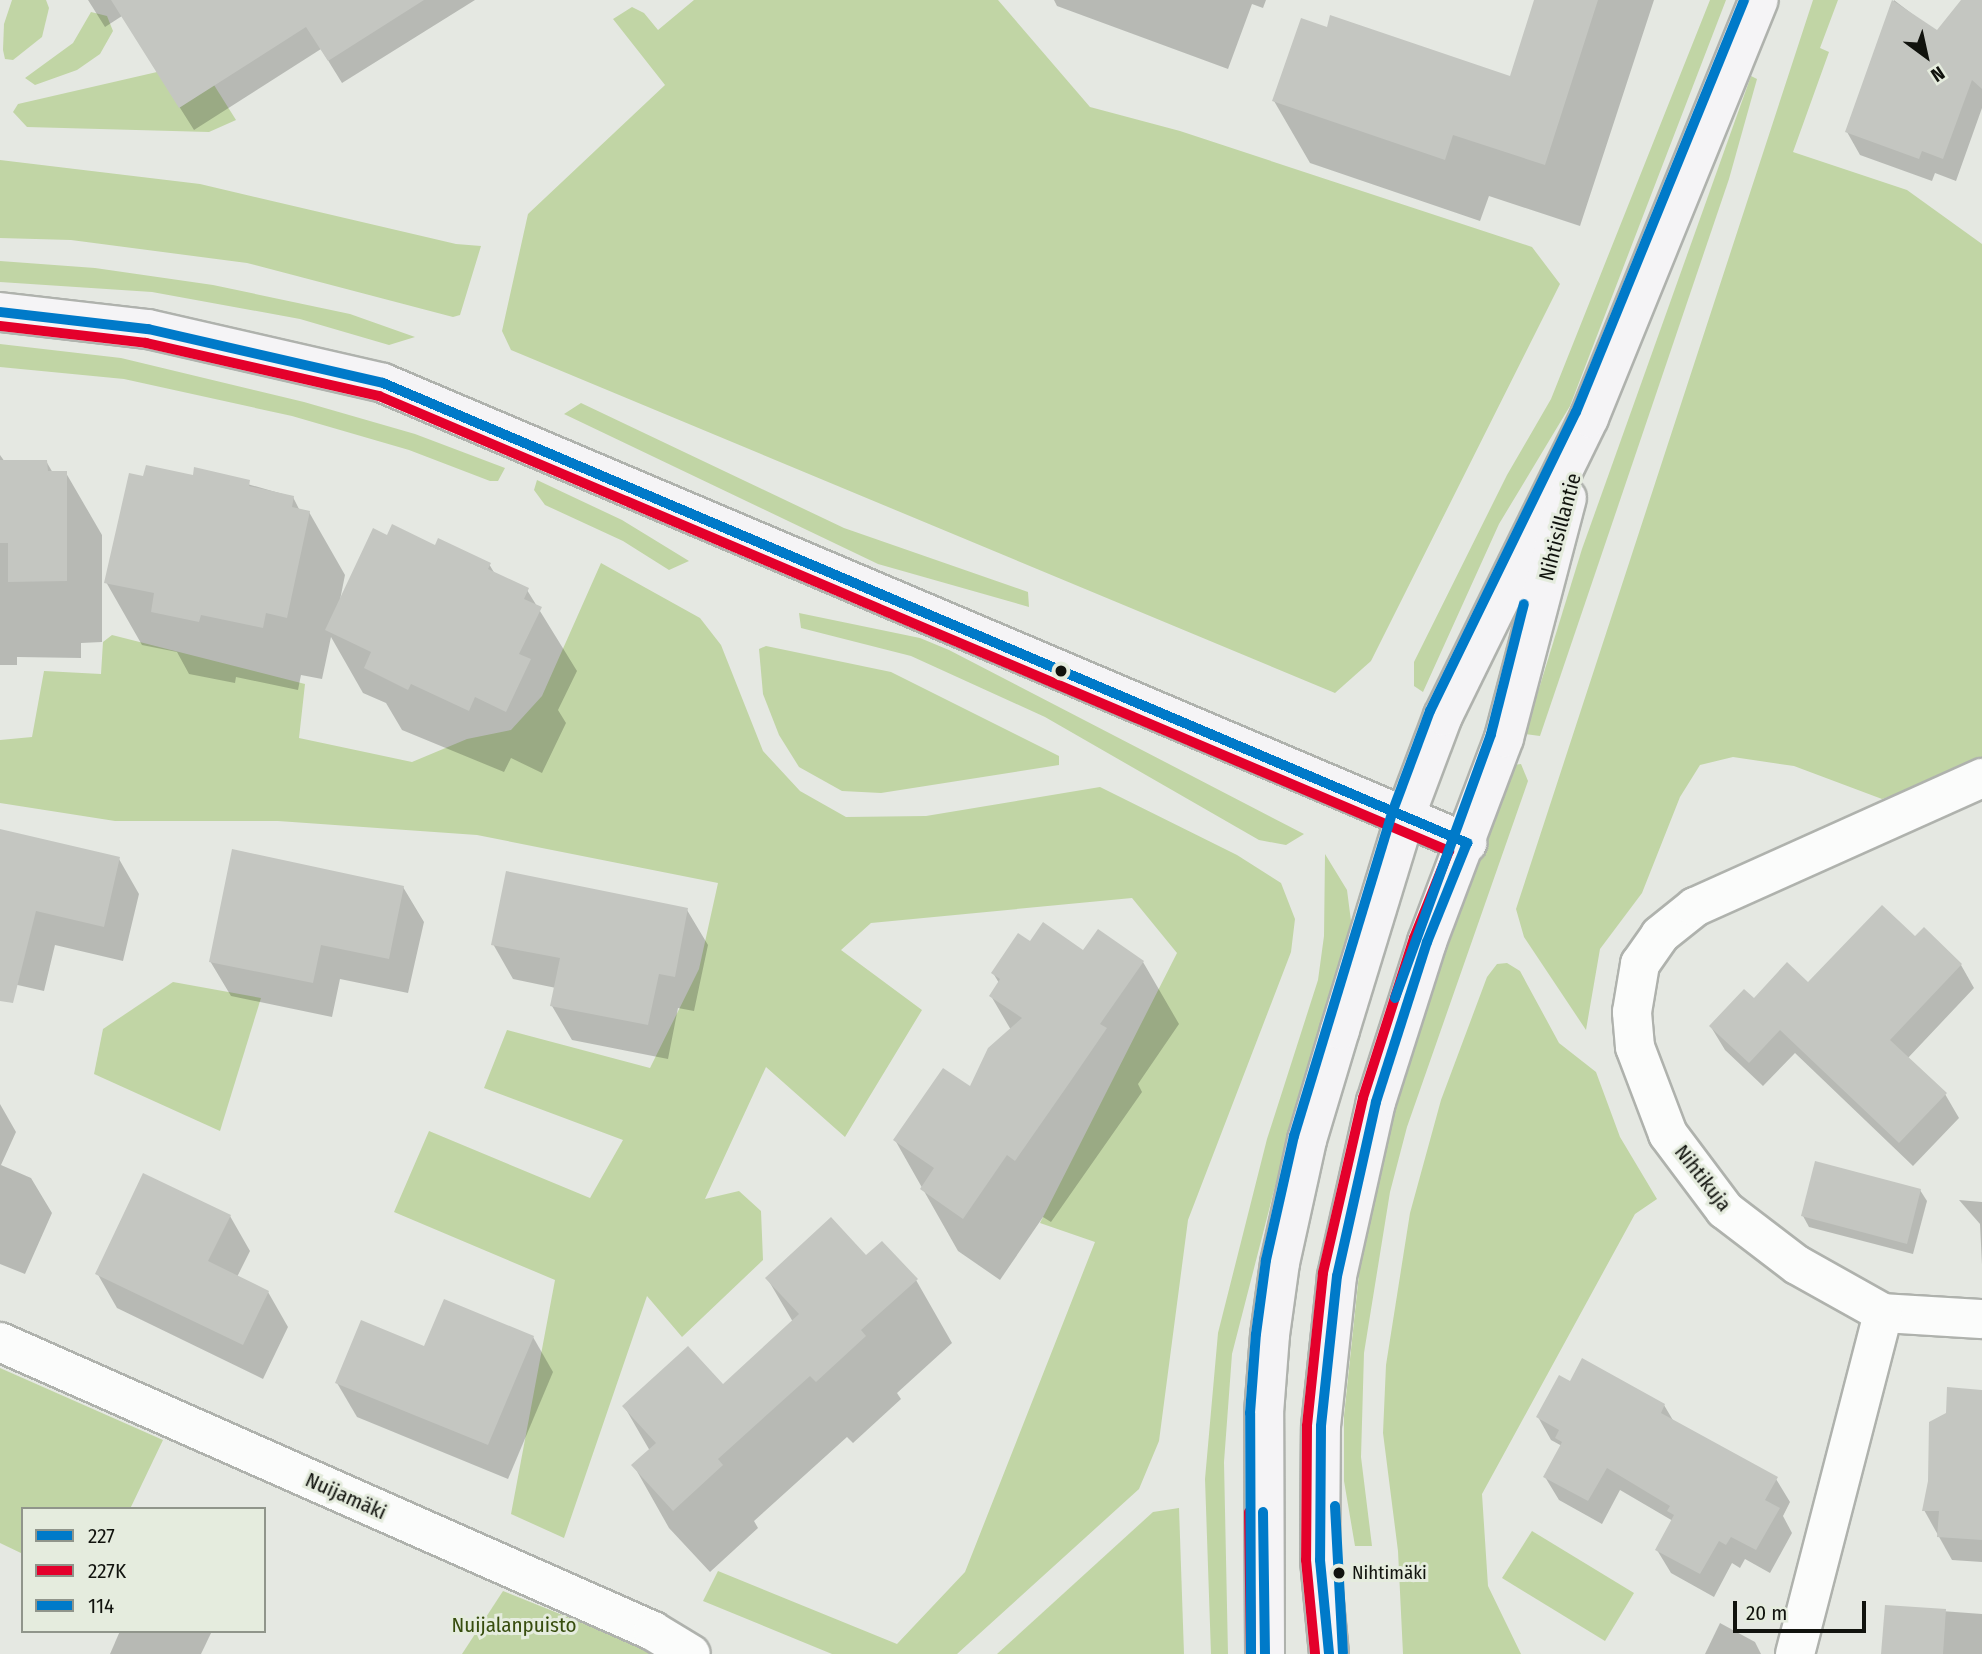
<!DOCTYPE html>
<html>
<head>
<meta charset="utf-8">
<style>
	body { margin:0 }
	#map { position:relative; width:1982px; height:1654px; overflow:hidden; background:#e5e8e2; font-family:"Fira Sans Condensed",sans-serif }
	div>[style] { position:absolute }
	.green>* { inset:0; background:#c1d5a5 }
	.shadow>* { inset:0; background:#0003 }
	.building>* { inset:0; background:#c4c6c1 }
	.roads { filter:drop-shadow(2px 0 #afb2ad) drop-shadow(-2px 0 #afb2ad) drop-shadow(0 2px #afb2ad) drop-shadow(0 -2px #afb2ad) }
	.street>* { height:38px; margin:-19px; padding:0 19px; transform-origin:19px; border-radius:19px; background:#fbfcfb }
	.secondary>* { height:38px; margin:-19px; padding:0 19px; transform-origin:19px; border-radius:19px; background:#f5f4f6 }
	.bus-1>* { height:10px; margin:-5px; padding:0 5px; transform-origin:5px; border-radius:5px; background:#007ac9 }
	.bus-2>* { height:10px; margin:-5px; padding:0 5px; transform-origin:5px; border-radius:5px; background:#e4002b }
	.bus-3>* { height:10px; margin:-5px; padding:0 5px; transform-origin:5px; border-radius:5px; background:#007ac9 }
	.dots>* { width:19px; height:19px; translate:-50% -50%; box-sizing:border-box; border:4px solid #e5ecde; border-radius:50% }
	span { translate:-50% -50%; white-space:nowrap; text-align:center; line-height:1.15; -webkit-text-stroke:6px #e5ecde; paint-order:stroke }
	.bus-label { font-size:19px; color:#11130e }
	.left { translate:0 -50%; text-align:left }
	.street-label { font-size:21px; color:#11130e }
	.park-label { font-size:21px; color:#374d0e }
	.legend { position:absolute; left:21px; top:1507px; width:245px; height:126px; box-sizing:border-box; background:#e5ecde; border:2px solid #90958b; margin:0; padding:9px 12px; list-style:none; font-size:21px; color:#11130e }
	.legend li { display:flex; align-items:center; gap:14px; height:35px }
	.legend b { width:35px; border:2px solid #90958b }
	.north { position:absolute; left:1891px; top:21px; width:70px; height:70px; -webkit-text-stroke:5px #e5ecde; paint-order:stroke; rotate:147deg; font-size:19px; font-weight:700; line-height:28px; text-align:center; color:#11130e }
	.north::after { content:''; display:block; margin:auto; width:24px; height:32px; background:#11130e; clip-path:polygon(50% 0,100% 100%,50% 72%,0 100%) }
	.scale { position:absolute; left:1733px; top:1601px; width:133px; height:32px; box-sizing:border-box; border:4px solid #11130e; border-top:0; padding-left:9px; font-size:21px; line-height:24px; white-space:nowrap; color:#11130e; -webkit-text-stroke:5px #e5ecde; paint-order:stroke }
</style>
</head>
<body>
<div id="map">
	<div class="green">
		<i style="clip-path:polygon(12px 0,46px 0,49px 8px,42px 37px,13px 60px,5px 59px,3px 50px,4px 24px)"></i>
		<i style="clip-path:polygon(694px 0,998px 0,1090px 107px,1180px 131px,1532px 247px,1560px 284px,1371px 661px,1335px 693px,511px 350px,502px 331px,528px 214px,665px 85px,613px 19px,632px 7px,644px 13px,658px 30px)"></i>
		<i style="clip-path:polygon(1710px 0,1726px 0,1570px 406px,1499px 524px,1423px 692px,1414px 686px,1414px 662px,1507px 475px,1551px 399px)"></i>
		<i style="clip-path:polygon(1813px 0,1838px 0,1820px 48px,1829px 52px,1793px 152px,1907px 190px,1982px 244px,1982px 766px,1882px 799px,1794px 766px,1733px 757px,1700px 765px,1680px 797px,1642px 893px,1600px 949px,1586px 1030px,1524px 937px,1516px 909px)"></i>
		<i style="clip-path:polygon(91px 12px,107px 16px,113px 31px,100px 54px,77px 70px,35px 85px,25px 78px,73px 43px)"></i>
		<i style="clip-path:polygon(157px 72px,214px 85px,236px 120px,209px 132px,27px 127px,13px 112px,18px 104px)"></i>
		<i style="clip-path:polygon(1751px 76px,1757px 79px,1729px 179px,1540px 736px,1525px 734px,1582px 549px)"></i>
		<i style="clip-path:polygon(0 160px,200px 184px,456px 244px,481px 246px,460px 315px,453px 317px,247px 263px,71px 240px,0 238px)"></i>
		<i style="clip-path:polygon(0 261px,95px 268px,213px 285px,350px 314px,415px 337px,389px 345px,300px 319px,152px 292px,0 282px)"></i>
		<i style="clip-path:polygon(0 344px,121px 358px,304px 402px,415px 434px,505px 468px,498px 481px,490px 481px,409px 450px,292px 416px,124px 379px,0 367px)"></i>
		<i style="clip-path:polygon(581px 403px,844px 528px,1028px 592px,1029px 607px,878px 564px,564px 414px)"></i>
		<i style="clip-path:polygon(537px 480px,622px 520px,689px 561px,669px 570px,623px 541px,545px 505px,534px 490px)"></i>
		<i style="clip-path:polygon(601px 563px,700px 618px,721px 645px,763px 751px,800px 791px,846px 817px,926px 816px,1100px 787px,1237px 855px,1281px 883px,1295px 919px,1291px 952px,1188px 1220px,1159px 1441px,1139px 1489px,957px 1654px,832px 1654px,703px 1601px,718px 1571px,897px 1644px,965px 1572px,1095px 1242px,1040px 1223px,1177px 953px,1132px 898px,871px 923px,841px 950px,922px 1010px,845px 1137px,766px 1067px,705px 1199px,739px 1191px,761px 1211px,763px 1260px,682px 1337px,647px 1296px,564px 1538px,511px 1514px,555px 1280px,394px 1212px,429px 1131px,590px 1198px,623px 1140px,484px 1088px,507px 1030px,650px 1068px,699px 969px,718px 883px,477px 835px,278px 821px,115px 821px,0 803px,0 740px,32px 737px,44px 671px,101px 674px,103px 642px,112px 635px,305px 684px,299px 738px,412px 762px,467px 739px,511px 730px,542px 696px)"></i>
		<i style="clip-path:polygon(799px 613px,920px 638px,949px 650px,1304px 834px,1286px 845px,1259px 840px,1045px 717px,911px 656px,801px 628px)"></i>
		<i style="clip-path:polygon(766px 646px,891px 672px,1059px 756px,1059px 765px,881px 793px,842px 791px,799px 767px,779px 735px,763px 694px,759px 649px)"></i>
		<i style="clip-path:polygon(1521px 764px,1528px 781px,1407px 1127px,1390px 1192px,1364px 1353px,1361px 1457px,1372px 1546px,1355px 1546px,1344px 1481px,1344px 1416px,1363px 1236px,1398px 1086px,1513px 765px)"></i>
		<i style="clip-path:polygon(1325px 854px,1347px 890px,1351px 921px,1337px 979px,1298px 1097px,1232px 1354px,1224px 1462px,1228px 1654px,1211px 1654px,1205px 1479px,1218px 1333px,1267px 1139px,1318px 980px,1324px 936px)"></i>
		<i style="clip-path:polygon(1507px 963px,1520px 971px,1559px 1043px,1596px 1072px,1620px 1137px,1657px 1199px,1635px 1214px,1482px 1494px,1488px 1586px,1521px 1654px,1403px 1654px,1398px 1551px,1383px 1433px,1386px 1365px,1410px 1213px,1441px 1100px,1487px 977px,1497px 964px)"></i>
		<i style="clip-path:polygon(173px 982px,261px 998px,220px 1131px,94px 1074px,103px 1029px)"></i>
		<i style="clip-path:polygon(0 1368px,163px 1440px,130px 1509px,23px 1509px,23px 1554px,0 1543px)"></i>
		<i style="clip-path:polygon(1179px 1508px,1184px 1654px,997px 1654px,1153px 1512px)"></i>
		<i style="clip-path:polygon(1532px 1531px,1634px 1593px,1605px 1641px,1502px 1578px)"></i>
		<i style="clip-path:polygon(503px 1591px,659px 1654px,462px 1654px)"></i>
	</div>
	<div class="shadow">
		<i style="clip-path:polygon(88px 0,475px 0,342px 83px,321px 49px,194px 130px,122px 16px,105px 27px)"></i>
		<i style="clip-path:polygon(1054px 0,1266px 0,1263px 8px,1252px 4px,1228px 69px,1057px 6px)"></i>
		<i style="clip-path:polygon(1536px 0,1654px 0,1580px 226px,1489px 196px,1480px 221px,1310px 163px,1274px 101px,1511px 78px)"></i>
		<i style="clip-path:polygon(1894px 0,1937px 33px,1963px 0,1982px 0,1982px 108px,1956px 181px,1935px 173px,1932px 181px,1860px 155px,1847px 132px)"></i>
		<i style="clip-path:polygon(0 455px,5px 462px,46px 461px,53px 473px,66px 473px,102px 535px,102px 642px,81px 643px,81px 658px,17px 657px,17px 665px,0 665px)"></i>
		<i style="clip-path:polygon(195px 469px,293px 497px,300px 511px,309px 512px,345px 575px,340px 600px,387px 537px,489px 564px,495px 574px,527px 590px,577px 671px,558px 710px,566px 723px,542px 773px,511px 758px,504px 772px,402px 730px,386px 703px,363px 693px,331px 637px,322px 679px,301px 675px,298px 690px,236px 677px,235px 683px,189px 674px,177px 652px,142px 645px,106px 582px,144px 478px,194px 477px)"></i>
		<i style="clip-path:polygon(0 831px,119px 859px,139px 894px,123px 961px,55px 945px,44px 991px,0 981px)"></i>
		<i style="clip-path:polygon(403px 887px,424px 922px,408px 993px,340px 979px,332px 1017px,231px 996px,210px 961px)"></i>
		<i style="clip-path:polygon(687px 910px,708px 945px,694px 1011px,678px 1008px,668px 1059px,572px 1040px,552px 1006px,556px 988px,513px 979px,493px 944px)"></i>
		<i style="clip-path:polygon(1916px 940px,1961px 965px,1974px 988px,1907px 1059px,1945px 1094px,1959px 1118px,1913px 1166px,1795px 1053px,1763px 1086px,1725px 1050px,1711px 1027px,1754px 1001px,1808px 984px)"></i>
		<i style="clip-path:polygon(1030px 944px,1143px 962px,1179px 1024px,1138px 1084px,1142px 1092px,1051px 1222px,1043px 1217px,1000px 1280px,958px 1251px,895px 1140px,971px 1088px,1011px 1030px,991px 996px,999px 983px,993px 973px)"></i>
		<i style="clip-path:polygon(0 1104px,16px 1132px,1px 1165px,31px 1178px,52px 1213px,25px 1274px,0 1264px)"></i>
		<i style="clip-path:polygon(1920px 1190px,1927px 1201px,1913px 1254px,1809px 1227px,1803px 1216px)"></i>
		<i style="clip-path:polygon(1959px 1200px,1982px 1202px,1982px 1265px,1980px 1224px)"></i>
		<i style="clip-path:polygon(230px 1216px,250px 1251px,237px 1277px,268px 1292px,288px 1327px,263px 1379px,117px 1308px,97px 1273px)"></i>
		<i style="clip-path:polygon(865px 1257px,916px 1280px,952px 1343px,897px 1393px,901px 1399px,853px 1443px,847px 1437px,754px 1521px,758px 1528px,710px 1572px,669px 1528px,634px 1466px,650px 1451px,624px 1406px,723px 1386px,793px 1322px,767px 1278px)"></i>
		<i style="clip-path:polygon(533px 1337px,553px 1372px,508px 1479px,357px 1417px,337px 1383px,425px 1348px)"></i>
		<i style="clip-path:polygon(1570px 1383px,1664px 1405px,1674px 1422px,1776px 1479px,1790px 1502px,1783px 1516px,1792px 1533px,1770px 1573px,1745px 1559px,1740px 1568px,1732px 1563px,1714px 1597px,1671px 1573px,1657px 1550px,1673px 1521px,1620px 1490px,1602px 1524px,1559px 1500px,1545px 1477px,1562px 1446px,1551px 1440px,1538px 1417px)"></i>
		<i style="clip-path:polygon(1982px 1392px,1982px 1562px,1952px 1560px,1924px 1510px)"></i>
		<i style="clip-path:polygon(1887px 1607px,1982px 1614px,1982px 1654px,1883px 1654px)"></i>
		<i style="clip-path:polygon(1720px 1623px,1755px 1642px,1761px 1654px,1705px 1654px)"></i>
		<i style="clip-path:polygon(120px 1631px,212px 1631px,201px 1654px,110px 1654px)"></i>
	</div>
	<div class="building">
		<i style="clip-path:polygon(111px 0,424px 0,328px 61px,306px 27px,179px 108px)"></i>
		<i style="clip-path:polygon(1534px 0,1598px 0,1545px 165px,1453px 135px,1445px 160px,1272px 101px,1301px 18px,1327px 27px,1330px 15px,1510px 76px)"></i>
		<i style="clip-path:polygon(1892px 0,1937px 30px,1961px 0,1982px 0,1982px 89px,1972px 80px,1943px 159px,1922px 151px,1919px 159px,1845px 132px)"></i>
		<i style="clip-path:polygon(0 460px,47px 460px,48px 471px,67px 471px,67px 581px,8px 582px,8px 543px,0 543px)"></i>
		<i style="clip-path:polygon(146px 465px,193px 475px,194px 467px,250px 480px,249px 486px,294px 496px,292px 507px,310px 511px,287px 618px,266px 613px,263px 628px,201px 615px,199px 622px,151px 612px,154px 593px,104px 583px,129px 473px,143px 476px)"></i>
		<i style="clip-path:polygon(392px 524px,435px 545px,438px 538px,491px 563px,488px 569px,529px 588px,524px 599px,542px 607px,519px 654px,531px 659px,506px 712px,475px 697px,469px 711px,411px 684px,408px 690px,364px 668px,371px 652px,325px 630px,373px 528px,387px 535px)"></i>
		<i style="clip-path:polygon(0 829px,120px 857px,104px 927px,36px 911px,13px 1003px,0 1001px)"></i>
		<i style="clip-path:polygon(232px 849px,404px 886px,389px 959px,321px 945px,313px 983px,209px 962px)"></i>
		<i style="clip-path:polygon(506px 871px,688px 908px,675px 977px,659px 974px,648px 1025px,550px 1006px,560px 958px,491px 945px)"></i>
		<i style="clip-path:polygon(1882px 905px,1915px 936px,1924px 927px,1962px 964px,1890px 1040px,1947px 1093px,1899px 1143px,1780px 1030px,1749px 1063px,1709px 1026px,1744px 989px,1754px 998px,1787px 962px,1808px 982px)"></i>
		<i style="clip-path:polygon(1043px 922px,1083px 950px,1098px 929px,1144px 961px,1100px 1024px,1107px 1028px,1070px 1082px,1015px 1161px,1007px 1155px,963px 1219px,920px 1189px,934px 1168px,893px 1140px,943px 1068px,970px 1086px,988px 1048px,1022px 1018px,989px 996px,1000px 979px,991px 973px,1018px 933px,1030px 941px)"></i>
		<i style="clip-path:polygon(1815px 1161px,1921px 1189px,1907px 1244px,1801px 1216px)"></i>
		<i style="clip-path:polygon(143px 1173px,231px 1215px,208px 1261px,269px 1291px,243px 1345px,95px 1274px)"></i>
		<i style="clip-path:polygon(831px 1217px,866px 1255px,882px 1241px,918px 1279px,861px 1330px,866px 1336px,816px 1382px,810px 1376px,718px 1459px,723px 1465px,673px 1511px,631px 1465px,656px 1443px,622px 1406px,688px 1346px,723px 1384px,799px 1314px,765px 1278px)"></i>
		<i style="clip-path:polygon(444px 1299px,534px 1336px,488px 1445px,335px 1383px,361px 1320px,424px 1346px)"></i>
		<i style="clip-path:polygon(1582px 1358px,1665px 1404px,1661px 1413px,1778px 1477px,1765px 1500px,1780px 1508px,1756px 1550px,1731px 1537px,1726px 1545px,1719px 1541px,1700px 1574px,1655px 1550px,1674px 1515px,1667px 1511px,1670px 1506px,1607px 1468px,1588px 1501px,1543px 1477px,1562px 1442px,1555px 1438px,1559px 1430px,1536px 1417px,1559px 1375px,1570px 1381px)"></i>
		<i style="clip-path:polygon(1947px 1387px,1982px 1390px,1982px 1540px,1937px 1537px,1939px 1511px,1922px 1511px,1928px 1481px,1929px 1422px,1946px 1413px)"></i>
		<i style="clip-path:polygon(1885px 1605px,1946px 1609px,1943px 1654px,1881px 1654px)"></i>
	</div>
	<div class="roads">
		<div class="street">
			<i style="left:1883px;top:1313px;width:99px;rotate:3.5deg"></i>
			<i style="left:0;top:1342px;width:714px;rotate:23.87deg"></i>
			<i style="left:653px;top:1631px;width:44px;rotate:31.2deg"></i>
			<i style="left:1795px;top:1654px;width:352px;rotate:-75.5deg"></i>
			<i style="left:1883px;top:1313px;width:98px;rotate:-150.8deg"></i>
			<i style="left:1797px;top:1265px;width:91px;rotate:-142.6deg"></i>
			<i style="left:1725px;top:1210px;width:95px;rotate:-126.9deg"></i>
			<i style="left:1668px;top:1134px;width:93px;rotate:-110.8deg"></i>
			<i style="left:1635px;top:1047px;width:35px;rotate:-95deg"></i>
			<i style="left:1632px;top:1012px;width:49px;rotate:-80.5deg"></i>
			<i style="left:1640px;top:964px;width:35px;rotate:-55deg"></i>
			<i style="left:1660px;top:935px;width:45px;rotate:-38.7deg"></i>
			<i style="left:1695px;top:907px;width:315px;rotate:-24.2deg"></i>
		</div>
		<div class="secondary">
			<i style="left:0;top:312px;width:149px;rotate:6.6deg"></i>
			<i style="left:148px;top:329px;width:241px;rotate:12.9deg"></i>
			<i style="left:383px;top:383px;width:1178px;rotate:22.99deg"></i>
			<i style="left:1265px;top:1654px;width:241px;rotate:-90.2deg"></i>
			<i style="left:1264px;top:1413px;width:78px;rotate:-85.6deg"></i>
			<i style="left:1270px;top:1335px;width:73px;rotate:-82.1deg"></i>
			<i style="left:1280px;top:1263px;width:126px;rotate:-77.6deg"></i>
			<i style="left:1307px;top:1140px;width:115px;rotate:-73.3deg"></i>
			<i style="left:1340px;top:1030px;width:223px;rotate:-73deg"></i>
			<i style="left:1405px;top:817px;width:108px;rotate:-69.4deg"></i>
			<i style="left:1443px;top:716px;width:332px;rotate:-63.9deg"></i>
			<i style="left:1589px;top:418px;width:451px;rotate:-67.9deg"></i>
			<i style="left:1329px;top:1654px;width:94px;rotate:-95.5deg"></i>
			<i style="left:1320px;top:1560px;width:134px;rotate:-89.6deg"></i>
			<i style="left:1321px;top:1426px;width:151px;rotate:-83.9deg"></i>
			<i style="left:1337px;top:1276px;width:178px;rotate:-77.4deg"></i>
			<i style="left:1376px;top:1102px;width:168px;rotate:-72.3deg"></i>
			<i style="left:1427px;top:942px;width:218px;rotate:-69.3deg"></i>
			<i style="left:1504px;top:738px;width:248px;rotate:-75.3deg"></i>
		</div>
	</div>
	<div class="bus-1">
		<i style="left:0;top:312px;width:149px;rotate:6.6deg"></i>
		<i style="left:148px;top:329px;width:241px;rotate:12.9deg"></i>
		<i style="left:383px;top:383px;width:1178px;rotate:22.99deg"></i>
		<i style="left:1467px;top:843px;width:107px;rotate:112deg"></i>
		<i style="left:1427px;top:942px;width:168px;rotate:107.7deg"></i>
		<i style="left:1376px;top:1102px;width:178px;rotate:102.6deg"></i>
		<i style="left:1337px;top:1276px;width:151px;rotate:96.1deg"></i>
		<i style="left:1321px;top:1426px;width:134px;rotate:90.4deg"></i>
		<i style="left:1320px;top:1560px;width:94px;rotate:84.5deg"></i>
		<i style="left:1263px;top:1512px;width:142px;rotate:89.2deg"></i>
	</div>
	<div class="bus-2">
		<i style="left:0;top:326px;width:147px;rotate:6.6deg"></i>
		<i style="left:146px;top:343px;width:239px;rotate:12.8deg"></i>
		<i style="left:379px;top:396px;width:1163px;rotate:23.04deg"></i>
		<i style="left:1449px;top:851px;width:94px;rotate:111.9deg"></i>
		<i style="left:1414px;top:938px;width:168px;rotate:107.7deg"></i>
		<i style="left:1363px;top:1098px;width:180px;rotate:102.9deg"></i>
		<i style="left:1323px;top:1273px;width:154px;rotate:96deg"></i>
		<i style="left:1307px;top:1426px;width:134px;rotate:90.4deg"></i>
		<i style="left:1306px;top:1560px;width:94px;rotate:84.5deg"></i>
		<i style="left:1249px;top:1512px;width:142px;rotate:89.2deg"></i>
	</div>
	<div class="bus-3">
		<i style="left:1395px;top:998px;width:281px;rotate:-70deg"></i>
		<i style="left:1491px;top:734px;width:134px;rotate:-75.8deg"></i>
		<i style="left:1335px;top:1506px;width:147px;rotate:86.9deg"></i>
		<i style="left:1251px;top:1654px;width:241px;rotate:-90.2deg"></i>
		<i style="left:1250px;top:1413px;width:79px;rotate:-85.7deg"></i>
		<i style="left:1256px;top:1334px;width:75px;rotate:-82.3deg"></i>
		<i style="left:1266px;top:1260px;width:127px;rotate:-77.3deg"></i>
		<i style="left:1294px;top:1136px;width:338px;rotate:-73.1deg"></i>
		<i style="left:1392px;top:813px;width:109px;rotate:-69.6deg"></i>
		<i style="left:1430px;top:711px;width:333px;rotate:-64deg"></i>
		<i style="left:1576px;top:412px;width:445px;rotate:-67.8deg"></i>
	</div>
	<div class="dots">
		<i style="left:1061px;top:671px;background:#11130e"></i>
		<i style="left:1339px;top:1573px;background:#11130e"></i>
	</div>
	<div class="bus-label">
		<span class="left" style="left:1352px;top:1573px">Nihtimäki</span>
	</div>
	<div class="street-label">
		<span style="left:1560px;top:527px;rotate:-75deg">Nihtisillantie</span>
		<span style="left:1703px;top:1178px;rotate:52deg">Nihtikuja</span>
		<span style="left:346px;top:1496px;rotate:24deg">Nuijamäki</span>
	</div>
	<div class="park-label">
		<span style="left:514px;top:1625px">Nuijalanpuisto</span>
	</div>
	<ul class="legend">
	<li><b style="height:9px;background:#007ac9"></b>227</li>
	<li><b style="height:9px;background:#e4002b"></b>227K</li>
	<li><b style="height:9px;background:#007ac9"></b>114</li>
	</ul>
	<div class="north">N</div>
	<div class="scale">20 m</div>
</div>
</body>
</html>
